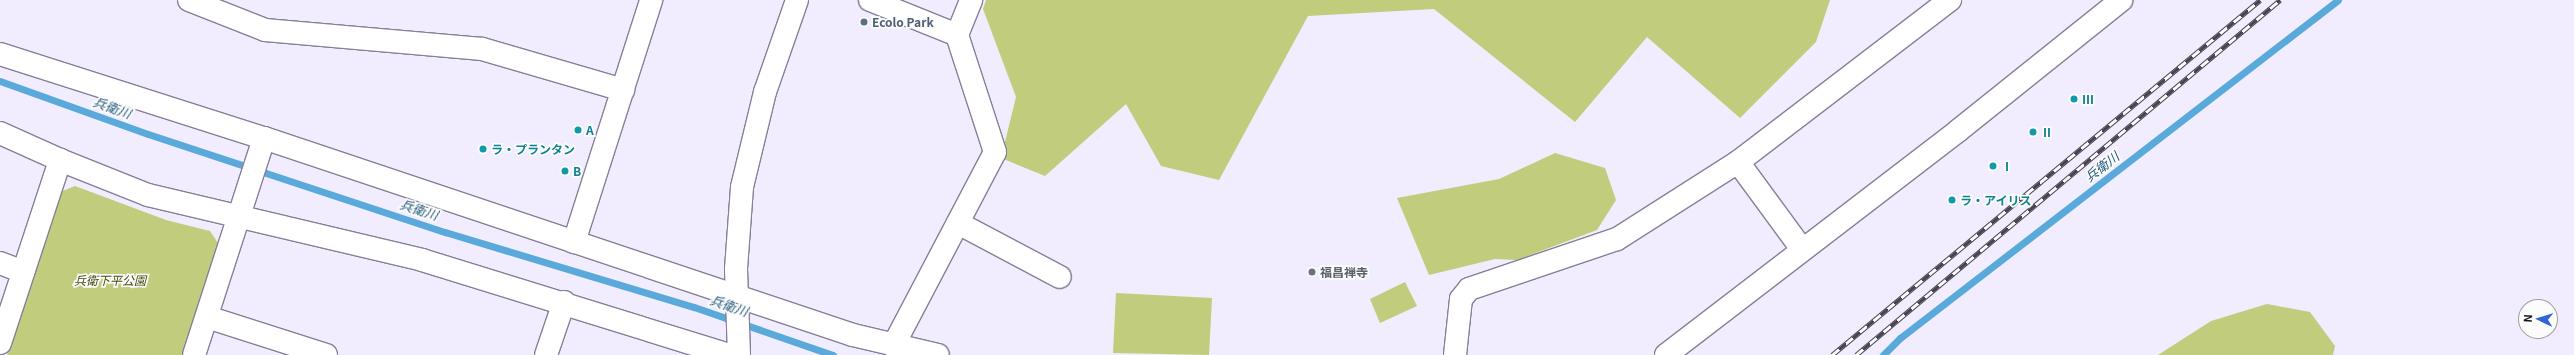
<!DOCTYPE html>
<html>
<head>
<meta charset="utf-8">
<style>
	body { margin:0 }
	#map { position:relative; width:2574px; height:355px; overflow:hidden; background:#f1ecfe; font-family:Georgia,"Noto Sans JP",serif }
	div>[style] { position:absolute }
	.green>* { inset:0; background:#c2cc7d }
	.stream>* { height:7px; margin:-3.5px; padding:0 3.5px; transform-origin:3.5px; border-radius:3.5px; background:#5aa9db }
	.roads { filter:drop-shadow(1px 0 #877f99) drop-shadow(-1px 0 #877f99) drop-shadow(0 1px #877f99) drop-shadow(0 -1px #877f99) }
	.minor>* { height:22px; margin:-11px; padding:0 11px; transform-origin:11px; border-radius:11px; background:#fff }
	.rail>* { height:4.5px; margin-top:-2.25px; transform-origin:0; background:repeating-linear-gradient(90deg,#fcfcfc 0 9px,#46434f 0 18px); box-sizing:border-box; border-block:1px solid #46434f }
	.dots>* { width:11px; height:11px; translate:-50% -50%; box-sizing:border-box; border:2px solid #fcfcfc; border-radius:50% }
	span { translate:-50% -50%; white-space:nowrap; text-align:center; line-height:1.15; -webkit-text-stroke:3.5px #fcfcfc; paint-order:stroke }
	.service-label { font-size:12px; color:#4e5e75; font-weight:700 }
	.left { translate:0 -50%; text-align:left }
	.culture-label { font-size:12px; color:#0d838f; font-weight:700 }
	.worship-label { font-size:12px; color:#5b616d; font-weight:700 }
	.park-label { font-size:12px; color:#464b0b; font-style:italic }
	.water-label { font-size:13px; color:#1b5679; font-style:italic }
	.north { position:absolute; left:2518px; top:299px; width:40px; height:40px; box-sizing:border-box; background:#fcfcfc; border:1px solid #9f9ea2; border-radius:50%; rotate:274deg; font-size:11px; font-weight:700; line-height:16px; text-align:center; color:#14111b }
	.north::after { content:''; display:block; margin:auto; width:14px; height:18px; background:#3165d4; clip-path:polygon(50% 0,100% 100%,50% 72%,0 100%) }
</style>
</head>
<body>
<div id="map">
	<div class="green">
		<i style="clip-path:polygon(986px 0,1830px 0,1816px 42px,1740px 118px,1647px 37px,1575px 122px,1434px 9px,1308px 16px,1219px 180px,1161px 166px,1126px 104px,1045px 176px,1001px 158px,1016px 97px,983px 9px)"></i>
		<i style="clip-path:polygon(1555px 153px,1605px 168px,1616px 200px,1597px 230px,1517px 260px,1495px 259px,1429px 275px,1397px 198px,1499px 179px)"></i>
		<i style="clip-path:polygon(75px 186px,166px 220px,210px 231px,218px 243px,182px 355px,7px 355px,60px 192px)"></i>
		<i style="clip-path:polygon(1405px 282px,1417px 306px,1380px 323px,1370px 299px)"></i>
		<i style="clip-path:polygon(1116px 293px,1212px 298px,1209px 355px,1113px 353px)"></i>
		<i style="clip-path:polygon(2267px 304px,2310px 312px,2335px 346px,2333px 355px,2158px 355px,2211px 321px)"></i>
	</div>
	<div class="stream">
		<i style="left:0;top:81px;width:157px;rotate:19.7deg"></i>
		<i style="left:148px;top:134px;width:313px;rotate:18.3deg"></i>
		<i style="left:445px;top:232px;width:260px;rotate:16.8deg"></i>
		<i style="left:694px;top:307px;width:147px;rotate:19.1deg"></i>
		<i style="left:1883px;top:355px;width:24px;rotate:-45deg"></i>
		<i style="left:1900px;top:338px;width:553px;rotate:-37.66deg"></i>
	</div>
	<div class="roads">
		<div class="minor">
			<i style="left:189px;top:0;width:82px;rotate:21.5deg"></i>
			<i style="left:265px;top:30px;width:218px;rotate:5deg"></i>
			<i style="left:482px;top:49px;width:147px;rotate:16.2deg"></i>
			<i style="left:870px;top:0;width:94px;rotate:21.9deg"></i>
			<i style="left:957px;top:35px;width:123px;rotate:72deg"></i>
			<i style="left:995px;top:152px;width:219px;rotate:117.7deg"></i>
			<i style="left:957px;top:35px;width:38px;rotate:-68deg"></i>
			<i style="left:0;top:54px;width:277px;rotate:17.7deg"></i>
			<i style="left:264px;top:138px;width:621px;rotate:18.49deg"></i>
			<i style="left:853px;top:335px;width:87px;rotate:13.2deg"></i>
			<i style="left:0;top:133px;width:66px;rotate:24.2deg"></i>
			<i style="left:60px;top:160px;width:95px;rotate:21.7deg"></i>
			<i style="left:148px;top:195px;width:282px;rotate:13.3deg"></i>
			<i style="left:422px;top:260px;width:320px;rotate:17.2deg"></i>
			<i style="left:1738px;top:162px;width:108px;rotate:53.7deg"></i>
			<i style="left:958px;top:223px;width:115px;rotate:27.9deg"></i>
			<i style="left:574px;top:242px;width:254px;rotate:-72.3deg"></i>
			<i style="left:0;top:263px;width:25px;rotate:21deg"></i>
			<i style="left:207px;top:317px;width:125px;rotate:17.7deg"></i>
			<i style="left:0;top:343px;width:193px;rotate:-71.8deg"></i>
			<i style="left:194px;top:355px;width:228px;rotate:-72.1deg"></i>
			<i style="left:546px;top:355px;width:56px;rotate:-71.2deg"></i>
			<i style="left:739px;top:355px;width:86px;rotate:-92deg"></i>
			<i style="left:736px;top:269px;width:82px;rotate:-85.8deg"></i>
			<i style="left:742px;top:187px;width:98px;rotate:-76.4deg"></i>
			<i style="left:765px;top:92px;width:97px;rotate:-70.8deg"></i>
			<i style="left:1455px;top:355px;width:56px;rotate:-83.9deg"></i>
			<i style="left:1461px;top:299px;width:13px;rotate:-51deg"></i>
			<i style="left:1469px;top:289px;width:156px;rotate:-18.7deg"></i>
			<i style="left:1617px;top:239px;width:143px;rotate:-32.5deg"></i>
			<i style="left:1738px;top:162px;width:267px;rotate:-37.4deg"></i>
			<i style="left:1666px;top:355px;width:369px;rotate:-37.5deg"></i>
			<i style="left:1959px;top:130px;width:208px;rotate:-38.7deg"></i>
		</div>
	</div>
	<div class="rail">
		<i style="left:1832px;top:355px;width:556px;rotate:-39.67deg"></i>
		<i style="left:1856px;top:355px;width:553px;rotate:-39.94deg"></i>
	</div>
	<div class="dots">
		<i style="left:864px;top:22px;background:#5c6f8a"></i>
		<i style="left:2074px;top:99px;background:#0f9aa8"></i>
		<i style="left:578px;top:130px;background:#0f9aa8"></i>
		<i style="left:2033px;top:132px;background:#0f9aa8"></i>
		<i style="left:483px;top:149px;background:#0f9aa8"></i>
		<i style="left:1993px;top:166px;background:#0f9aa8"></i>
		<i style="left:565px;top:171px;background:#0f9aa8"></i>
		<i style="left:1952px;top:200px;background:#0f9aa8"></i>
		<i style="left:1312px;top:272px;background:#6b7280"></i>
	</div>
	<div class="service-label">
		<span class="left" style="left:872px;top:22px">Ecolo Park</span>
	</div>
	<div class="culture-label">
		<span class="left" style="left:2082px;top:99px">Ⅲ</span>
		<span class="left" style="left:586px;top:130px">A</span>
		<span class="left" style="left:2041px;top:132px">Ⅱ</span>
		<span class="left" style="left:491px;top:149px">ラ・プランタン</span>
		<span class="left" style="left:2001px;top:166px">Ⅰ</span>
		<span class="left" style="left:573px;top:171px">B</span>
		<span class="left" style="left:1960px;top:200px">ラ・アイリス</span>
	</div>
	<div class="worship-label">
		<span class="left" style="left:1320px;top:272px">福昌禅寺</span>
	</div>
	<div class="park-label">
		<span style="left:110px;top:280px">兵衛下平公園</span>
	</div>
	<div class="water-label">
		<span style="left:112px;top:108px;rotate:20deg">兵衛川</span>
		<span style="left:2102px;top:167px;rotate:-38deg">兵衛川</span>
		<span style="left:419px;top:210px;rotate:18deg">兵衛川</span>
		<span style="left:729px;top:306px;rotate:19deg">兵衛川</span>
	</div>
	<div class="north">N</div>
</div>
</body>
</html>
